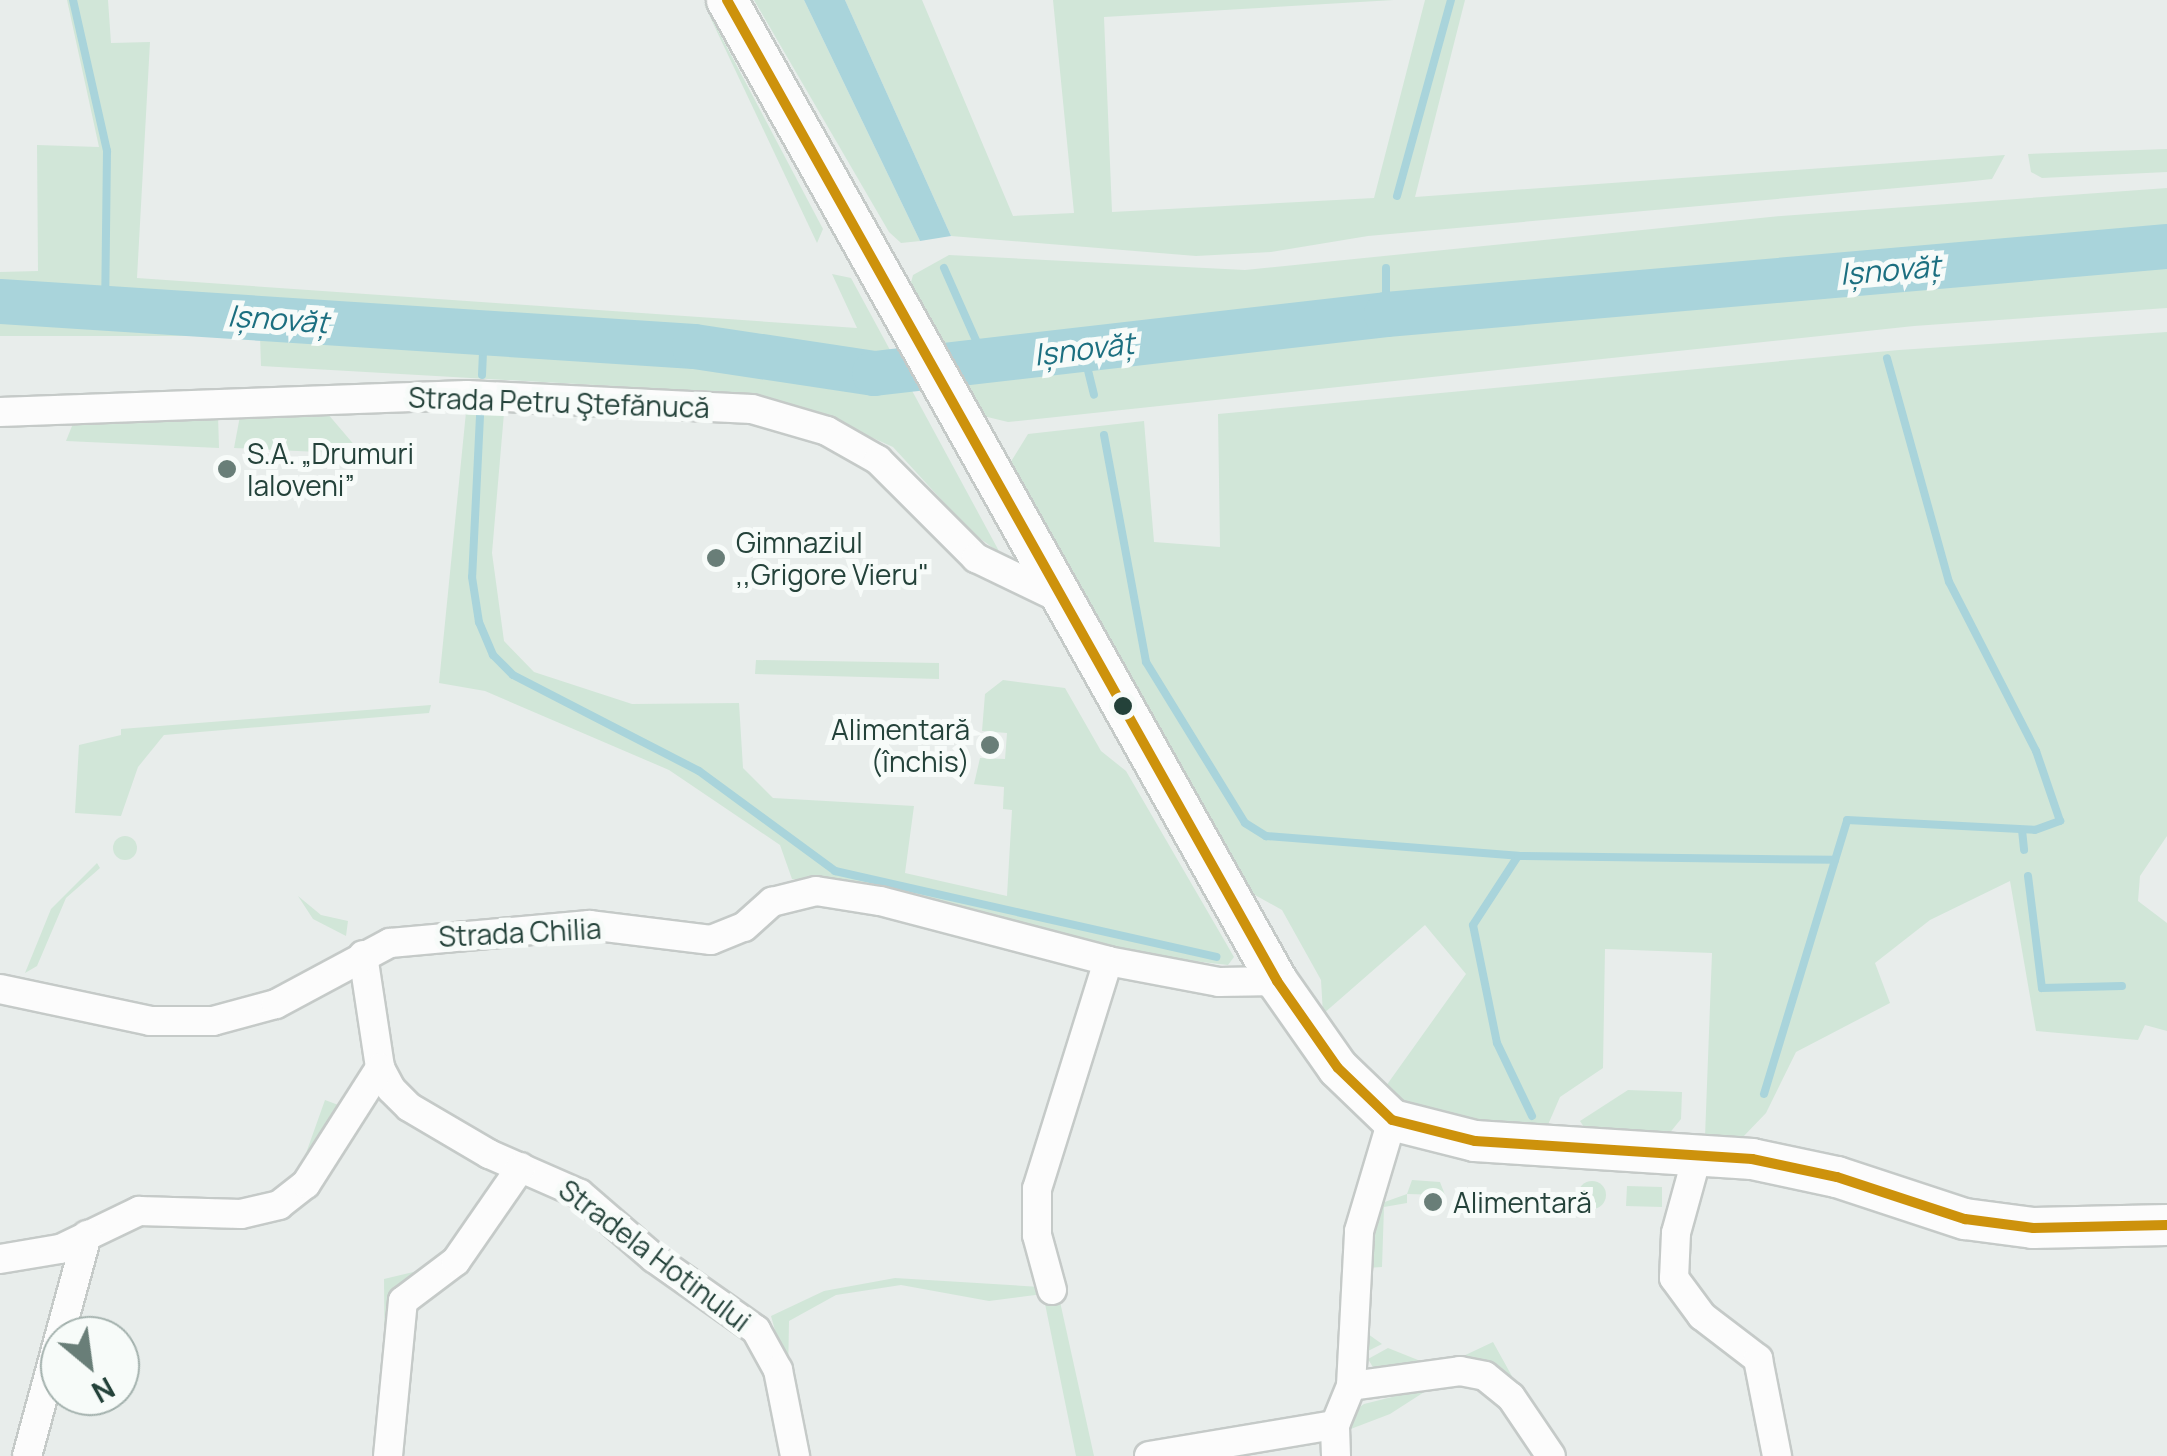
<!DOCTYPE html>
<html>
<head>
<meta charset="utf-8">
<style>
	body { margin:0 }
	#map { position:relative; width:2167px; height:1456px; overflow:hidden; background:#e8edeb; font-family:Manrope,sans-serif }
	div>[style] { position:absolute }
	.green>* { inset:0; background:#d1e6d8 }
	.round { border-radius:50% }
	.water>* { inset:0; background:#a9d4db }
	.stream>* { height:8px; margin:-4px; padding:0 4px; transform-origin:4px; border-radius:4px; background:#a9d4db }
	.river>* { height:45px; margin:-22.5px; padding:0 22.5px; transform-origin:22.5px; border-radius:22.5px; background:#a9d4db }
	.roads { filter:drop-shadow(2px 0 #c5cac8) drop-shadow(-2px 0 #c5cac8) drop-shadow(0 2px #c5cac8) drop-shadow(0 -2px #c5cac8) }
	.street>* { height:28px; margin:-14px; padding:0 14px; transform-origin:14px; border-radius:14px; background:#fcfcfc }
	.secondary>* { height:40px; margin:-20px; padding:0 20px; transform-origin:20px; border-radius:20px; background:#fcfcfc }
	.bus-1>* { height:10px; margin:-5px; padding:0 5px; transform-origin:5px; border-radius:5px; background:#cd920c }
	.dots>* { width:28px; height:28px; translate:-50% -50%; box-sizing:border-box; border:5px solid #f7fbf9; border-radius:50% }
	span { translate:-50% -50%; white-space:nowrap; text-align:center; line-height:1.15; -webkit-text-stroke:10px #f7fbf9; paint-order:stroke }
	.street-label { font-size:28px; color:#24423a }
	.poi-label { font-size:28px; color:#24423a }
	.left { translate:0 -50%; text-align:left }
	.right { translate:-100% -50%; text-align:right }
	.water-label { font-size:30px; color:#1c6f80; font-style:italic }
	.north { position:absolute; left:40px; top:1316px; width:100px; height:100px; box-sizing:border-box; background:#f7fbf9; border:2px solid #a3b1ad; border-radius:50%; rotate:151deg; font-size:28px; font-weight:700; line-height:40px; text-align:center; color:#24423a }
	.north::after { content:''; display:block; margin:auto; width:35px; height:45px; background:#697e78; clip-path:polygon(50% 0,100% 100%,50% 72%,0 100%) }
</style>
</head>
<body>
<div id="map">
	<div class="green">
		<i style="clip-path:polygon(67px 0,108px 0,111px 43px,150px 42px,137px 278px,857px 328px,832px 274px,851px 278px,1000px 553px,971px 532px,893px 447px,810px 410px,752px 394px,261px 366px,260px 336px,0 336px,0 272px,38px 271px,37px 145px,99px 147px)"></i>
		<i style="clip-path:polygon(702px 0,823px 229px,817px 243px)"></i>
		<i style="clip-path:polygon(754px 0,804px 0,920px 241px,901px 243px,889px 232px)"></i>
		<i style="clip-path:polygon(845px 0,922px 0,1013px 216px,1074px 213px,1053px 0,1394px 0,1104px 17px,1112px 212px,1374px 198px,1425px 0,1465px 0,1415px 197px,2005px 155px,1992px 179px,1964px 182px,1368px 236px,1271px 252px,1196px 256px,951px 236px)"></i>
		<i style="clip-path:polygon(2167px 149px,2167px 172px,2042px 178px,2031px 172px,2028px 154px)"></i>
		<i style="clip-path:polygon(2167px 188px,2167px 308px,1914px 326px,1008px 422px,975px 414px,908px 294px,913px 275px,949px 255px,1245px 270px,1781px 216px)"></i>
		<i style="clip-path:polygon(2167px 332px,2167px 836px,2140px 876px,2138px 901px,2167px 923px,2167px 1031px,2145px 1025px,2138px 1040px,2036px 1031px,2010px 881px,1930px 920px,1875px 963px,1890px 1003px,1796px 1052px,1766px 1113px,1742px 1138px,1705px 1137px,1712px 953px,1605px 949px,1603px 1068px,1560px 1097px,1547px 1127px,1424px 1116px,1381px 1093px,1466px 974px,1425px 925px,1323px 1014px,1321px 980px,1282px 910px,1246px 890px,1007px 468px,1028px 434px,1144px 421px,1154px 542px,1220px 547px,1218px 414px,1899px 350px)"></i>
		<i style="clip-path:polygon(466px 412px,504px 413px,492px 553px,504px 641px,534px 672px,632px 704px,739px 703px,743px 768px,773px 798px,914px 806px,905px 873px,1007px 896px,1012px 810px,1003px 809px,1004px 787px,974px 784px,980px 758px,1005px 759px,1007px 733px,982px 731px,985px 694px,1003px 680px,1065px 688px,1101px 751px,1126px 771px,1234px 957px,1228px 965px,1123px 953px,833px 882px,792px 879px,780px 845px,669px 770px,485px 691px,439px 683px)"></i>
		<i style="clip-path:polygon(327px 413px,362px 454px,234px 448px,240px 416px)"></i>
		<i style="clip-path:polygon(218px 415px,219px 448px,66px 441px,74px 421px)"></i>
		<i style="clip-path:polygon(756px 660px,939px 663px,939px 679px,755px 674px)"></i>
		<i style="clip-path:polygon(431px 705px,429px 713px,164px 735px,138px 767px,121px 816px,75px 813px,79px 745px,121px 735px,121px 729px)"></i>
		<i class="round" style="left:113px;top:836px;width:24px;height:24px"></i>
		<i style="clip-path:polygon(97px 863px,100px 868px,66px 898px,37px 966px,25px 973px,51px 909px)"></i>
		<i style="clip-path:polygon(298px 896px,321px 915px,348px 921px,346px 936px,313px 919px)"></i>
		<i style="clip-path:polygon(1628px 1090px,1682px 1092px,1681px 1119px,1668px 1135px,1586px 1130px,1580px 1121px)"></i>
		<i style="clip-path:polygon(325px 1100px,349px 1109px,300px 1181px,283px 1190px,300px 1170px)"></i>
		<i style="clip-path:polygon(1412px 1180px,1440px 1182px,1445px 1195px,1407px 1194px,1407px 1203px,1384px 1207px,1382px 1267px,1366px 1268px,1363px 1304px,1368px 1334px,1382px 1344px,1366px 1352px,1358px 1296px,1379px 1204px,1407px 1194px)"></i>
		<i class="round" style="left:1578px;top:1181px;width:28px;height:28px"></i>
		<i style="clip-path:polygon(1627px 1186px,1662px 1187px,1662px 1207px,1626px 1206px)"></i>
		<i style="clip-path:polygon(430px 1268px,385px 1390px,384px 1279px)"></i>
		<i style="clip-path:polygon(895px 1278px,1057px 1288px,1094px 1456px,1076px 1456px,1043px 1294px,989px 1301px,901px 1285px,836px 1295px,789px 1321px,788px 1377px,771px 1316px,824px 1291px)"></i>
		<i style="clip-path:polygon(1493px 1342px,1538px 1423px,1511px 1389px,1374px 1369px,1368px 1359px,1388px 1348px,1438px 1368px)"></i>
		<i style="clip-path:polygon(1432px 1387px,1390px 1414px,1348px 1430px,1351px 1413px,1364px 1404px)"></i>
	</div>
	<div class="water">
		<i style="clip-path:polygon(804px 0,845px 0,951px 236px,920px 241px)"></i>
	</div>
	<div class="stream">
		<i style="left:73px;top:0;width:155px;rotate:77.3deg"></i>
		<i style="left:107px;top:151px;width:157px;rotate:90.7deg"></i>
		<i style="left:1397px;top:196px;width:203px;rotate:-74.6deg"></i>
		<i style="left:944px;top:268px;width:96px;rotate:66.1deg"></i>
		<i style="left:1386px;top:268px;width:46px;rotate:90deg"></i>
		<i style="left:1082px;top:346px;width:50px;rotate:76.2deg"></i>
		<i style="left:482px;top:375px;width:45px;rotate:-87.5deg"></i>
		<i style="left:480px;top:416px;width:161px;rotate:92.8deg"></i>
		<i style="left:472px;top:577px;width:46px;rotate:81.2deg"></i>
		<i style="left:479px;top:622px;width:36px;rotate:67deg"></i>
		<i style="left:493px;top:655px;width:28px;rotate:45deg"></i>
		<i style="left:513px;top:675px;width:209px;rotate:27.3deg"></i>
		<i style="left:699px;top:771px;width:169px;rotate:36.3deg"></i>
		<i style="left:835px;top:871px;width:391px;rotate:12.7deg"></i>
		<i style="left:1104px;top:435px;width:231px;rotate:79.5deg"></i>
		<i style="left:1146px;top:662px;width:189px;rotate:58.4deg"></i>
		<i style="left:1245px;top:823px;width:25px;rotate:32deg"></i>
		<i style="left:1266px;top:836px;width:253px;rotate:4.5deg"></i>
		<i style="left:2022px;top:830px;width:20px;rotate:84deg"></i>
		<i style="left:2028px;top:876px;width:113px;rotate:82.9deg"></i>
		<i style="left:2042px;top:988px;width:80px;rotate:-1.4deg"></i>
		<i style="left:1764px;top:1094px;width:286px;rotate:-73.1deg"></i>
		<i style="left:1847px;top:820px;width:188px;rotate:3deg"></i>
		<i style="left:2035px;top:830px;width:27px;rotate:-20deg"></i>
		<i style="left:2060px;top:821px;width:74px;rotate:-108.9deg"></i>
		<i style="left:2036px;top:751px;width:190px;rotate:-117.2deg"></i>
		<i style="left:1949px;top:582px;width:232px;rotate:-105.5deg"></i>
		<i style="left:1532px;top:1116px;width:81px;rotate:-115.6deg"></i>
		<i style="left:1497px;top:1043px;width:120px;rotate:-101.5deg"></i>
		<i style="left:1473px;top:925px;width:82px;rotate:-56.9deg"></i>
		<i style="left:1518px;top:856px;width:317px;rotate:0.7deg"></i>
	</div>
	<div class="river">
		<i style="left:0;top:301px;width:695px;rotate:3.71deg"></i>
		<i style="left:694px;top:346px;width:182px;rotate:8.5deg"></i>
		<i style="left:874px;top:373px;width:515px;rotate:-6.57deg"></i>
		<i style="left:1386px;top:314px;width:784px;rotate:-4.98deg"></i>
	</div>
	<div class="roads">
		<div class="street">
			<i style="left:0;top:412px;width:467px;rotate:-2.1deg"></i>
			<i style="left:467px;top:395px;width:285px;rotate:2.8deg"></i>
			<i style="left:752px;top:409px;width:78px;rotate:16.3deg"></i>
			<i style="left:827px;top:431px;width:59px;rotate:29.6deg"></i>
			<i style="left:878px;top:460px;width:139px;rotate:45deg"></i>
			<i style="left:976px;top:558px;width:90px;rotate:25.7deg"></i>
			<i style="left:363px;top:955px;width:114px;rotate:81.4deg"></i>
			<i style="left:380px;top:1068px;width:24px;rotate:62deg"></i>
			<i style="left:391px;top:1089px;width:25px;rotate:45deg"></i>
			<i style="left:409px;top:1107px;width:93px;rotate:30.4deg"></i>
			<i style="left:489px;top:1154px;width:99px;rotate:23.7deg"></i>
			<i style="left:580px;top:1194px;width:98px;rotate:40.9deg"></i>
			<i style="left:654px;top:1258px;width:125px;rotate:35.2deg"></i>
			<i style="left:756px;top:1330px;width:46px;rotate:61.2deg"></i>
			<i style="left:778px;top:1370px;width:88px;rotate:78.8deg"></i>
			<i style="left:0;top:989px;width:153px;rotate:12deg"></i>
			<i style="left:150px;top:1021px;width:63px"></i>
			<i style="left:213px;top:1021px;width:65px;rotate:-15.1deg"></i>
			<i style="left:276px;top:1004px;width:129px;rotate:-28.2deg"></i>
			<i style="left:390px;top:943px;width:200px;rotate:-5.2deg"></i>
			<i style="left:589px;top:925px;width:123px;rotate:7deg"></i>
			<i style="left:711px;top:940px;width:35px;rotate:-22deg"></i>
			<i style="left:744px;top:927px;width:38px;rotate:-42deg"></i>
			<i style="left:772px;top:902px;width:45px;rotate:-14deg"></i>
			<i style="left:816px;top:891px;width:65px;rotate:8.9deg"></i>
			<i style="left:880px;top:901px;width:236px;rotate:14.7deg"></i>
			<i style="left:1108px;top:961px;width:113px;rotate:10.7deg"></i>
			<i style="left:1219px;top:982px;width:58px;rotate:-1deg"></i>
			<i style="left:1698px;top:1153px;width:83px;rotate:105.4deg"></i>
			<i style="left:1676px;top:1233px;width:45px;rotate:92.5deg"></i>
			<i style="left:1674px;top:1278px;width:47px;rotate:53.6deg"></i>
			<i style="left:1702px;top:1316px;width:71px;rotate:37.5deg"></i>
			<i style="left:1758px;top:1359px;width:99px;rotate:78.9deg"></i>
			<i style="left:0;top:1259px;width:61px;rotate:-9.5deg"></i>
			<i style="left:60px;top:1249px;width:88px;rotate:-25.7deg"></i>
			<i style="left:139px;top:1211px;width:102px;rotate:1.7deg"></i>
			<i style="left:241px;top:1214px;width:39px;rotate:-13deg"></i>
			<i style="left:279px;top:1205px;width:34px;rotate:-38deg"></i>
			<i style="left:306px;top:1184px;width:138px;rotate:-57.5deg"></i>
			<i style="left:1052px;top:1290px;width:57px;rotate:-105.3deg"></i>
			<i style="left:1037px;top:1235px;width:46px;rotate:-90deg"></i>
			<i style="left:1037px;top:1189px;width:239px;rotate:-72.7deg"></i>
			<i style="left:1351px;top:1386px;width:110px;rotate:-7.8deg"></i>
			<i style="left:1460px;top:1371px;width:25px;rotate:11deg"></i>
			<i style="left:1485px;top:1376px;width:33px;rotate:39deg"></i>
			<i style="left:1511px;top:1397px;width:71px;rotate:55.9deg"></i>
			<i style="left:27px;top:1456px;width:229px;rotate:-74.8deg"></i>
			<i style="left:388px;top:1456px;width:156px;rotate:-84.5deg"></i>
			<i style="left:403px;top:1301px;width:66px;rotate:-37deg"></i>
			<i style="left:456px;top:1261px;width:114px;rotate:-55.3deg"></i>
			<i style="left:1149px;top:1456px;width:189px;rotate:-9.5deg"></i>
			<i style="left:1336px;top:1456px;width:31px;rotate:-92deg"></i>
			<i style="left:1335px;top:1425px;width:42px;rotate:-67.7deg"></i>
			<i style="left:1351px;top:1386px;width:155px;rotate:-87deg"></i>
			<i style="left:1359px;top:1231px;width:116px;rotate:-73.4deg"></i>
		</div>
		<div class="secondary">
			<i style="left:727px;top:0;width:1125px;rotate:60.72deg"></i>
			<i style="left:1277px;top:981px;width:106px;rotate:55deg"></i>
			<i style="left:1338px;top:1068px;width:75px;rotate:43.9deg"></i>
			<i style="left:1392px;top:1120px;width:86px;rotate:14.2deg"></i>
			<i style="left:1475px;top:1141px;width:278px;rotate:3.7deg"></i>
			<i style="left:1752px;top:1159px;width:87px;rotate:12deg"></i>
			<i style="left:1837px;top:1177px;width:135px;rotate:18.2deg"></i>
			<i style="left:1965px;top:1219px;width:69px;rotate:7.5deg"></i>
			<i style="left:2033px;top:1228px;width:134px;rotate:-1.3deg"></i>
		</div>
	</div>
	<div class="bus-1">
		<i style="left:727px;top:0;width:1125px;rotate:60.72deg"></i>
		<i style="left:1277px;top:981px;width:106px;rotate:55deg"></i>
		<i style="left:1338px;top:1068px;width:75px;rotate:43.9deg"></i>
		<i style="left:1392px;top:1120px;width:86px;rotate:14.2deg"></i>
		<i style="left:1475px;top:1141px;width:278px;rotate:3.7deg"></i>
		<i style="left:1752px;top:1159px;width:87px;rotate:12deg"></i>
		<i style="left:1837px;top:1177px;width:135px;rotate:18.2deg"></i>
		<i style="left:1965px;top:1219px;width:69px;rotate:7.5deg"></i>
		<i style="left:2033px;top:1228px;width:134px;rotate:-1.3deg"></i>
	</div>
	<div class="dots">
		<i style="left:227px;top:469px;background:#697e78"></i>
		<i style="left:716px;top:558px;background:#697e78"></i>
		<i style="left:1123px;top:706px;background:#24423a"></i>
		<i style="left:990px;top:745px;background:#697e78"></i>
		<i style="left:1433px;top:1202px;background:#697e78"></i>
	</div>
	<div class="street-label">
		<span style="left:559px;top:402px;rotate:2deg">Strada Petru Ştefănucă</span>
		<span style="left:520px;top:932px;rotate:-3deg">Strada Chilia</span>
		<span style="left:655px;top:1255px;rotate:37deg">Stradela Hotinului</span>
	</div>
	<div class="poi-label">
		<span class="left" style="left:247px;top:469px">S.A. „Drumuri<br>Ialoveni”</span>
		<span class="left" style="left:736px;top:558px">Gimnaziul<br>,,Grigore Vieru"</span>
		<span class="right" style="left:970px;top:745px">Alimentară<br>(închis)</span>
		<span class="left" style="left:1453px;top:1202px">Alimentară</span>
	</div>
	<div class="water-label">
		<span style="left:1890px;top:270px;rotate:-5deg">Ișnovăț</span>
		<span style="left:278px;top:319px;rotate:4deg">Ișnovăț</span>
		<span style="left:1084px;top:349px;rotate:-7deg">Ișnovăț</span>
	</div>
	<div class="north">N</div>
</div>
</body>
</html>
